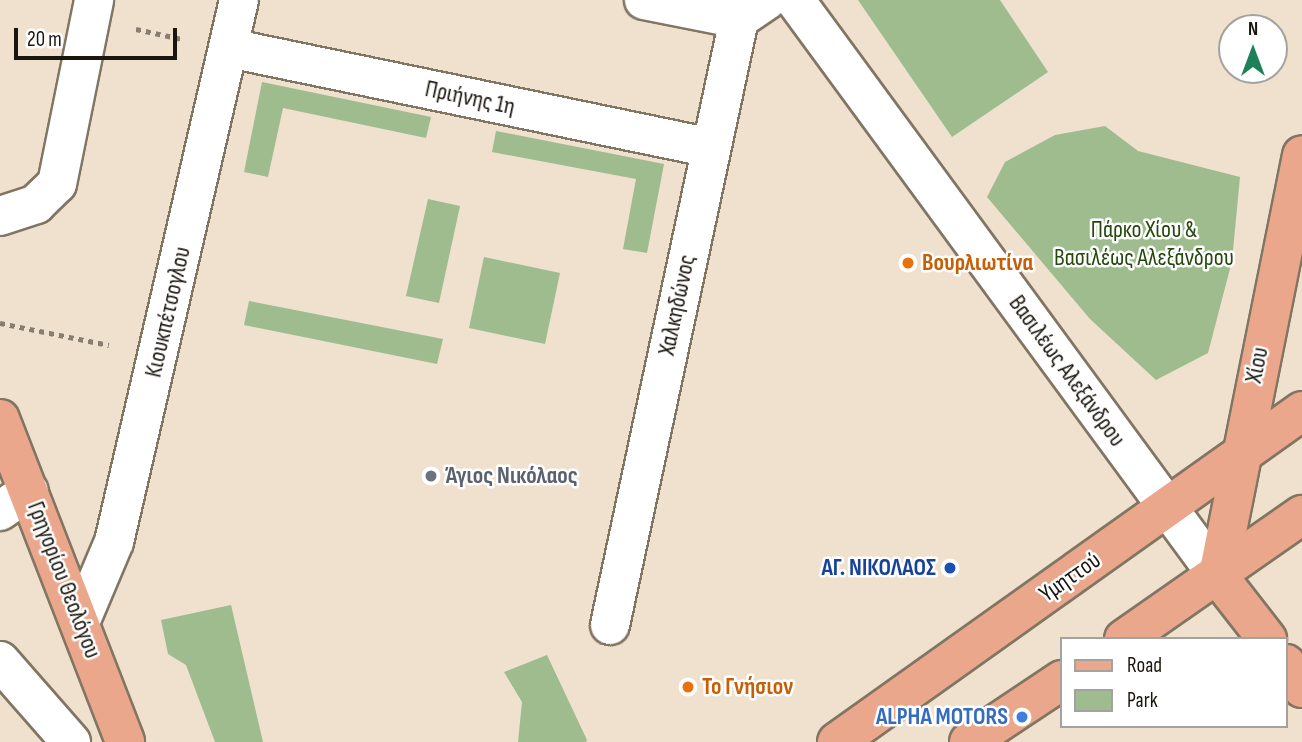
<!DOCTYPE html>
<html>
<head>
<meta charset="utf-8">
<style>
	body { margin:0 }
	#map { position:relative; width:1302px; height:742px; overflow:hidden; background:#efe1cd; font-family:"Sofia Sans Condensed",sans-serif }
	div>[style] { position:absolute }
	.green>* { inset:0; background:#9ebc8e }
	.path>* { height:4.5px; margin-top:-2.25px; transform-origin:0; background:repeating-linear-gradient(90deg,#877e71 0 5px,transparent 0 10px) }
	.roads { filter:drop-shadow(2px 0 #817563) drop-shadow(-2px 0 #817563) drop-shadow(0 2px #817563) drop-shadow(0 -2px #817563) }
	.minor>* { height:38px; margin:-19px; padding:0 19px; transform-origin:19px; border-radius:19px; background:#fff }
	.major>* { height:38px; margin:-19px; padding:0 19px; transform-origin:19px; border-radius:19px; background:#eba78c }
	.dots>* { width:19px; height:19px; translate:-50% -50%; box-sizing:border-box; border:4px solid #fff; border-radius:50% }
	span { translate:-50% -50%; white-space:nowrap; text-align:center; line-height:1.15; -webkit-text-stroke:5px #fff; paint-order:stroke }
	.street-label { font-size:24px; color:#1a160f }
	.park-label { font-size:24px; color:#25480c }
	.food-label { font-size:24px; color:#c56008; font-weight:700 }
	.left { translate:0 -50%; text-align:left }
	.worship-label { font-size:24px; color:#5b616d; font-weight:700 }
	.transit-label { font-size:24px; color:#164399; font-weight:700 }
	.right { translate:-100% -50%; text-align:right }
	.shop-label { font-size:24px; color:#366cbe; font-weight:700 }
	.legend { position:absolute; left:1060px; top:637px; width:228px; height:91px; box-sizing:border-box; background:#fff; border:2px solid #a3a29f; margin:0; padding:9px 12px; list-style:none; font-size:21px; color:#1a160f }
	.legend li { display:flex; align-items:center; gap:14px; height:35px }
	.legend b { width:35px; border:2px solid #a3a29f }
	.north { position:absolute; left:1218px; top:14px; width:70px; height:70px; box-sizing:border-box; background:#fff; border:2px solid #a3a29f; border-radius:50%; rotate:0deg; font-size:19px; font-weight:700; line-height:28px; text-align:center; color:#1a160f }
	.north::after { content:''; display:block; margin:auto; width:24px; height:32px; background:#1e8058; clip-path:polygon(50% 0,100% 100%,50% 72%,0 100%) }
	.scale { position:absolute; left:14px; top:28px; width:163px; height:32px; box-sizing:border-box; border:4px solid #1a160f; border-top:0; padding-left:9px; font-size:21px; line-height:24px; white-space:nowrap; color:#1a160f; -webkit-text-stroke:5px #fff; paint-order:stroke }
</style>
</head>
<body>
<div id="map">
	<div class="green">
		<i style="clip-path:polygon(858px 0,1000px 0,1048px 72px,952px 137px)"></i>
		<i style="clip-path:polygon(262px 82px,431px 117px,426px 138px,283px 108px,268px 177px,244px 172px)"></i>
		<i style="clip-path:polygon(1105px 126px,1138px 151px,1240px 177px,1232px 261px,1208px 353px,1156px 380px,1090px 319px,987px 197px,1005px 162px,1055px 135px)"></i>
		<i style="clip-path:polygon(496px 131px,664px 164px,647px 253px,623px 249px,636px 179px,492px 152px)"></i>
		<i style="clip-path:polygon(428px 199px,460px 206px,439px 303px,406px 296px)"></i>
		<i style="clip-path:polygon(484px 257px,560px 273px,545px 344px,469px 328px)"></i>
		<i style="clip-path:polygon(249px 301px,443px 339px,437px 364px,244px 325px)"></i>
		<i style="clip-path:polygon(231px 605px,263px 742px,215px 742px,186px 665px,168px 654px,161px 620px)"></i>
		<i style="clip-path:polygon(547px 655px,587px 740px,586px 742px,518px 742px,522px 702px,504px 672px)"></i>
	</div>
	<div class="path">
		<i style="left:136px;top:29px;width:47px;rotate:12.3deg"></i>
		<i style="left:0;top:323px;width:111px;rotate:11.4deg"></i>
	</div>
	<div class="roads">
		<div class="minor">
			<i style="left:644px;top:0;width:97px;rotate:11.3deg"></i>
			<i style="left:795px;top:0;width:715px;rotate:53.71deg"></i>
			<i style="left:229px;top:48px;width:492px;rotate:11.7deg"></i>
			<i style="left:0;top:216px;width:38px;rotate:-18deg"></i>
			<i style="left:36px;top:204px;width:29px;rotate:-44deg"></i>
			<i style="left:57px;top:184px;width:188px;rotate:-78.6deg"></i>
			<i style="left:0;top:511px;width:35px;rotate:-35deg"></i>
			<i style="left:81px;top:620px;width:85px;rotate:-67.1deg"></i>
			<i style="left:114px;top:542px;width:556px;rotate:-77.01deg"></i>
			<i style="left:610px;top:625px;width:620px;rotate:-77.98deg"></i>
			<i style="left:739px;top:19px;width:34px;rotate:-34deg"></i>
			<i style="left:0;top:661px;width:108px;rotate:48.8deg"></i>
		</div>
		<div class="major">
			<i style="left:0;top:419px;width:346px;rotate:68.8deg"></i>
			<i style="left:1218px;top:576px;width:429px;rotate:-78.7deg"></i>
			<i style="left:1218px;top:576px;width:80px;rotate:52.1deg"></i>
			<i style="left:1124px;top:639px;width:217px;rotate:-34.9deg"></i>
			<i style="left:1286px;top:664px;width:29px;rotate:56deg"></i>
			<i style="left:837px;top:742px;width:571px;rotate:-35.44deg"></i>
			<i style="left:969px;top:742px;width:112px;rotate:-33.7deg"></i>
		</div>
	</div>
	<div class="dots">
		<i style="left:908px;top:263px;background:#e8710a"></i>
		<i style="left:431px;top:476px;background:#6b7280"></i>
		<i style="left:950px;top:568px;background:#1a4fb4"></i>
		<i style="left:688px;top:687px;background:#e8710a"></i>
		<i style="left:1022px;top:717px;background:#3f7fe0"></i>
	</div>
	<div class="street-label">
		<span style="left:470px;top:98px;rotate:12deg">Πριήνης 1η</span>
		<span style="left:677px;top:305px;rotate:-78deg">Χαλκηδώνος</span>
		<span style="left:168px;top:312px;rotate:-77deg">Κιουκπέτσογλου</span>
		<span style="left:1257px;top:365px;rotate:-78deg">Χίου</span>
		<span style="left:1067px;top:371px;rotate:54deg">Βασιλέως Αλεξάνδρου</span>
		<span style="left:1070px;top:577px;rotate:-35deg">Υμηττού</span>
		<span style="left:64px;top:580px;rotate:69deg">Γρηγορίου Θεολόγου</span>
	</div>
	<div class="park-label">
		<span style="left:1144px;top:244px">Πάρκο Χίου &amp;<br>Βασιλέως Αλεξάνδρου</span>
	</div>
	<div class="food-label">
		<span class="left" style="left:922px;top:263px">Βουρλιωτίνα</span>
		<span class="left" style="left:702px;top:687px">Το Γνήσιον</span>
	</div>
	<div class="worship-label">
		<span class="left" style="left:445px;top:476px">Άγιος Νικόλαος</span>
	</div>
	<div class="transit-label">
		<span class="right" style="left:936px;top:568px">ΑΓ. ΝΙΚΟΛΑΟΣ</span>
	</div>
	<div class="shop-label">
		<span class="right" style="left:1008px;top:717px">ALPHA MOTORS</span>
	</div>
	<ul class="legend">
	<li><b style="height:9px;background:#eba78c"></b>Road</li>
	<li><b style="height:19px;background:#9ebc8e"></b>Park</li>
	</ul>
	<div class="north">N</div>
	<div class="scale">20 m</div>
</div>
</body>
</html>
